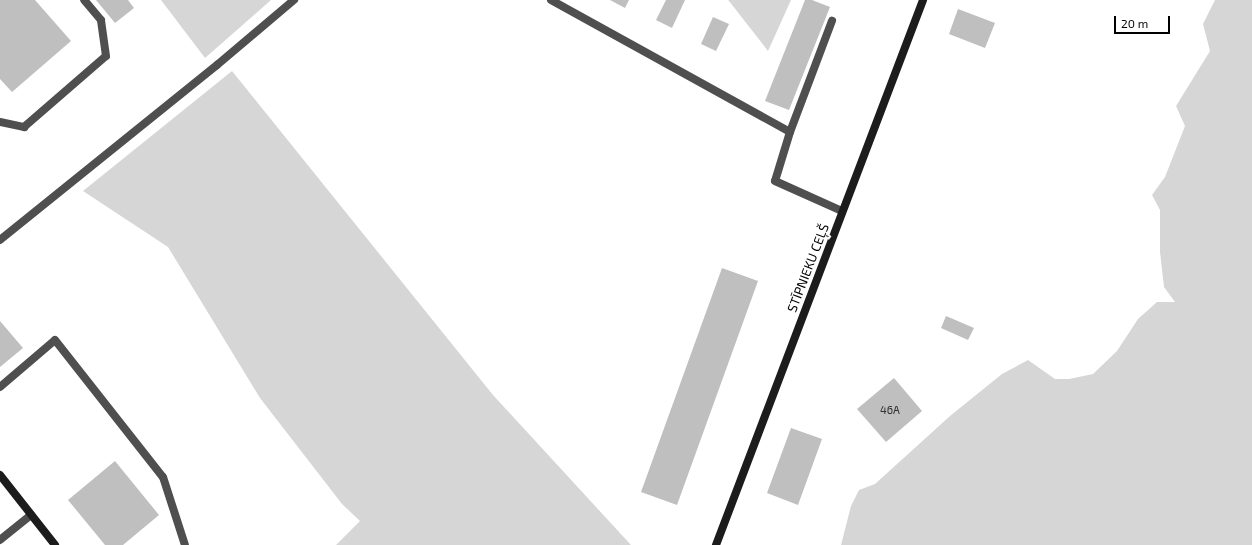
<!DOCTYPE html>
<html>
<head>
<meta charset="utf-8">
<style>
	body { margin:0 }
	#map { position:relative; width:1252px; height:545px; overflow:hidden; background:#fff; font-family:"Exo 2",sans-serif }
	div>[style] { position:absolute }
	.green>* { inset:0; background:#d6d6d6 }
	.building>* { inset:0; background:#bfbfbf }
	.lane>* { height:8px; margin:-4px; padding:0 4px; transform-origin:4px; border-radius:4px; background:#4f4f4f }
	.street>* { height:8px; margin:-4px; padding:0 4px; transform-origin:4px; border-radius:4px; background:#4f4f4f }
	.secondary>* { height:8px; margin:-4px; padding:0 4px; transform-origin:4px; border-radius:4px; background:#1c1c1c }
	span { translate:-50% -50%; white-space:nowrap; text-align:center; line-height:1.15; -webkit-text-stroke:4px #fff; paint-order:stroke }
	.number-label { font-size:11px; color:#303030 }
	.number-label span { -webkit-text-stroke-width:0 }
	.street-label { font-size:13px; color:#000 }
	.scale { position:absolute; left:1114px; top:16px; width:56px; height:18px; box-sizing:border-box; border:2px solid #000; border-top:0; padding-left:5px; font-size:12px; line-height:14px; white-space:nowrap; color:#000; -webkit-text-stroke:3px #fff; paint-order:stroke }
</style>
</head>
<body>
<div id="map">
	<div class="green">
		<i style="clip-path:polygon(161px 0,271px 0,205px 58px)"></i>
		<i style="clip-path:polygon(728px 0,791px 0,768px 51px,729px 1px)"></i>
		<i style="clip-path:polygon(1215px 0,1252px 0,1252px 545px,841px 545px,851px 506px,859px 490px,875px 484px,950px 416px,1002px 374px,1028px 360px,1055px 379px,1069px 379px,1093px 374px,1117px 351px,1138px 319px,1157px 302px,1175px 302px,1164px 287px,1160px 252px,1160px 210px,1152px 195px,1165px 177px,1185px 126px,1176px 106px,1210px 51px,1203px 24px)"></i>
		<i style="clip-path:polygon(232px 71px,493px 395px,631px 545px,336px 545px,360px 521px,342px 504px,260px 398px,168px 247px,83px 191px)"></i>
	</div>
	<div class="building">
		<i style="clip-path:polygon(0 0,35px 0,71px 41px,12px 92px,0 79px)"></i>
		<i style="clip-path:polygon(96px 0,128px 0,134px 8px,115px 23px)"></i>
		<i style="clip-path:polygon(610px 0,629px 0,625px 8px)"></i>
		<i style="clip-path:polygon(666px 0,685px 0,672px 28px,656px 20px)"></i>
		<i style="clip-path:polygon(805px 0,812px 0,830px 7px,789px 110px,765px 101px)"></i>
		<i style="clip-path:polygon(958px 9px,995px 23px,985px 48px,949px 34px)"></i>
		<i style="clip-path:polygon(713px 17px,729px 24px,716px 51px,701px 44px)"></i>
		<i style="clip-path:polygon(722px 268px,758px 281px,677px 505px,641px 492px)"></i>
		<i style="clip-path:polygon(946px 316px,974px 328px,968px 340px,941px 328px)"></i>
		<i style="clip-path:polygon(0 321px,23px 348px,0 367px)"></i>
		<i style="clip-path:polygon(894px 378px,922px 411px,886px 442px,857px 409px)"></i>
		<i style="clip-path:polygon(791px 428px,822px 439px,798px 505px,767px 493px)"></i>
		<i style="clip-path:polygon(115px 461px,159px 515px,123px 545px,105px 545px,68px 500px)"></i>
	</div>
	<div class="lane">
		<i style="left:0;top:122px;width:25px;rotate:12deg"></i>
		<i style="left:24px;top:127px;width:108px;rotate:-40.9deg"></i>
		<i style="left:106px;top:56px;width:36px;rotate:-98deg"></i>
		<i style="left:101px;top:20px;width:26px;rotate:-130deg"></i>
		<i style="left:0;top:240px;width:279px;rotate:-38.9deg"></i>
		<i style="left:217px;top:65px;width:101px;rotate:-40.2deg"></i>
		<i style="left:0;top:387px;width:72px;rotate:-40.5deg"></i>
		<i style="left:55px;top:340px;width:174px;rotate:51.8deg"></i>
		<i style="left:163px;top:477px;width:71px;rotate:72.1deg"></i>
		<i style="left:0;top:540px;width:40px;rotate:-39deg"></i>
	</div>
	<div class="street">
		<i style="left:551px;top:0;width:273px;rotate:28.9deg"></i>
		<i style="left:790px;top:132px;width:119px;rotate:-69.3deg"></i>
		<i style="left:790px;top:132px;width:51px;rotate:107deg"></i>
		<i style="left:775px;top:181px;width:73px;rotate:24.1deg"></i>
	</div>
	<div class="secondary">
		<i style="left:0;top:475px;width:89px;rotate:51.8deg"></i>
		<i style="left:716px;top:545px;width:583px;rotate:-69.2deg"></i>
	</div>
	<div class="number-label">
		<span style="left:890px;top:410px">46A</span>
	</div>
	<div class="street-label">
		<span style="left:808px;top:268px;rotate:-69deg">STĪPNIEKU CEĻŠ</span>
	</div>
	<div class="scale">20 m</div>
</div>
</body>
</html>
